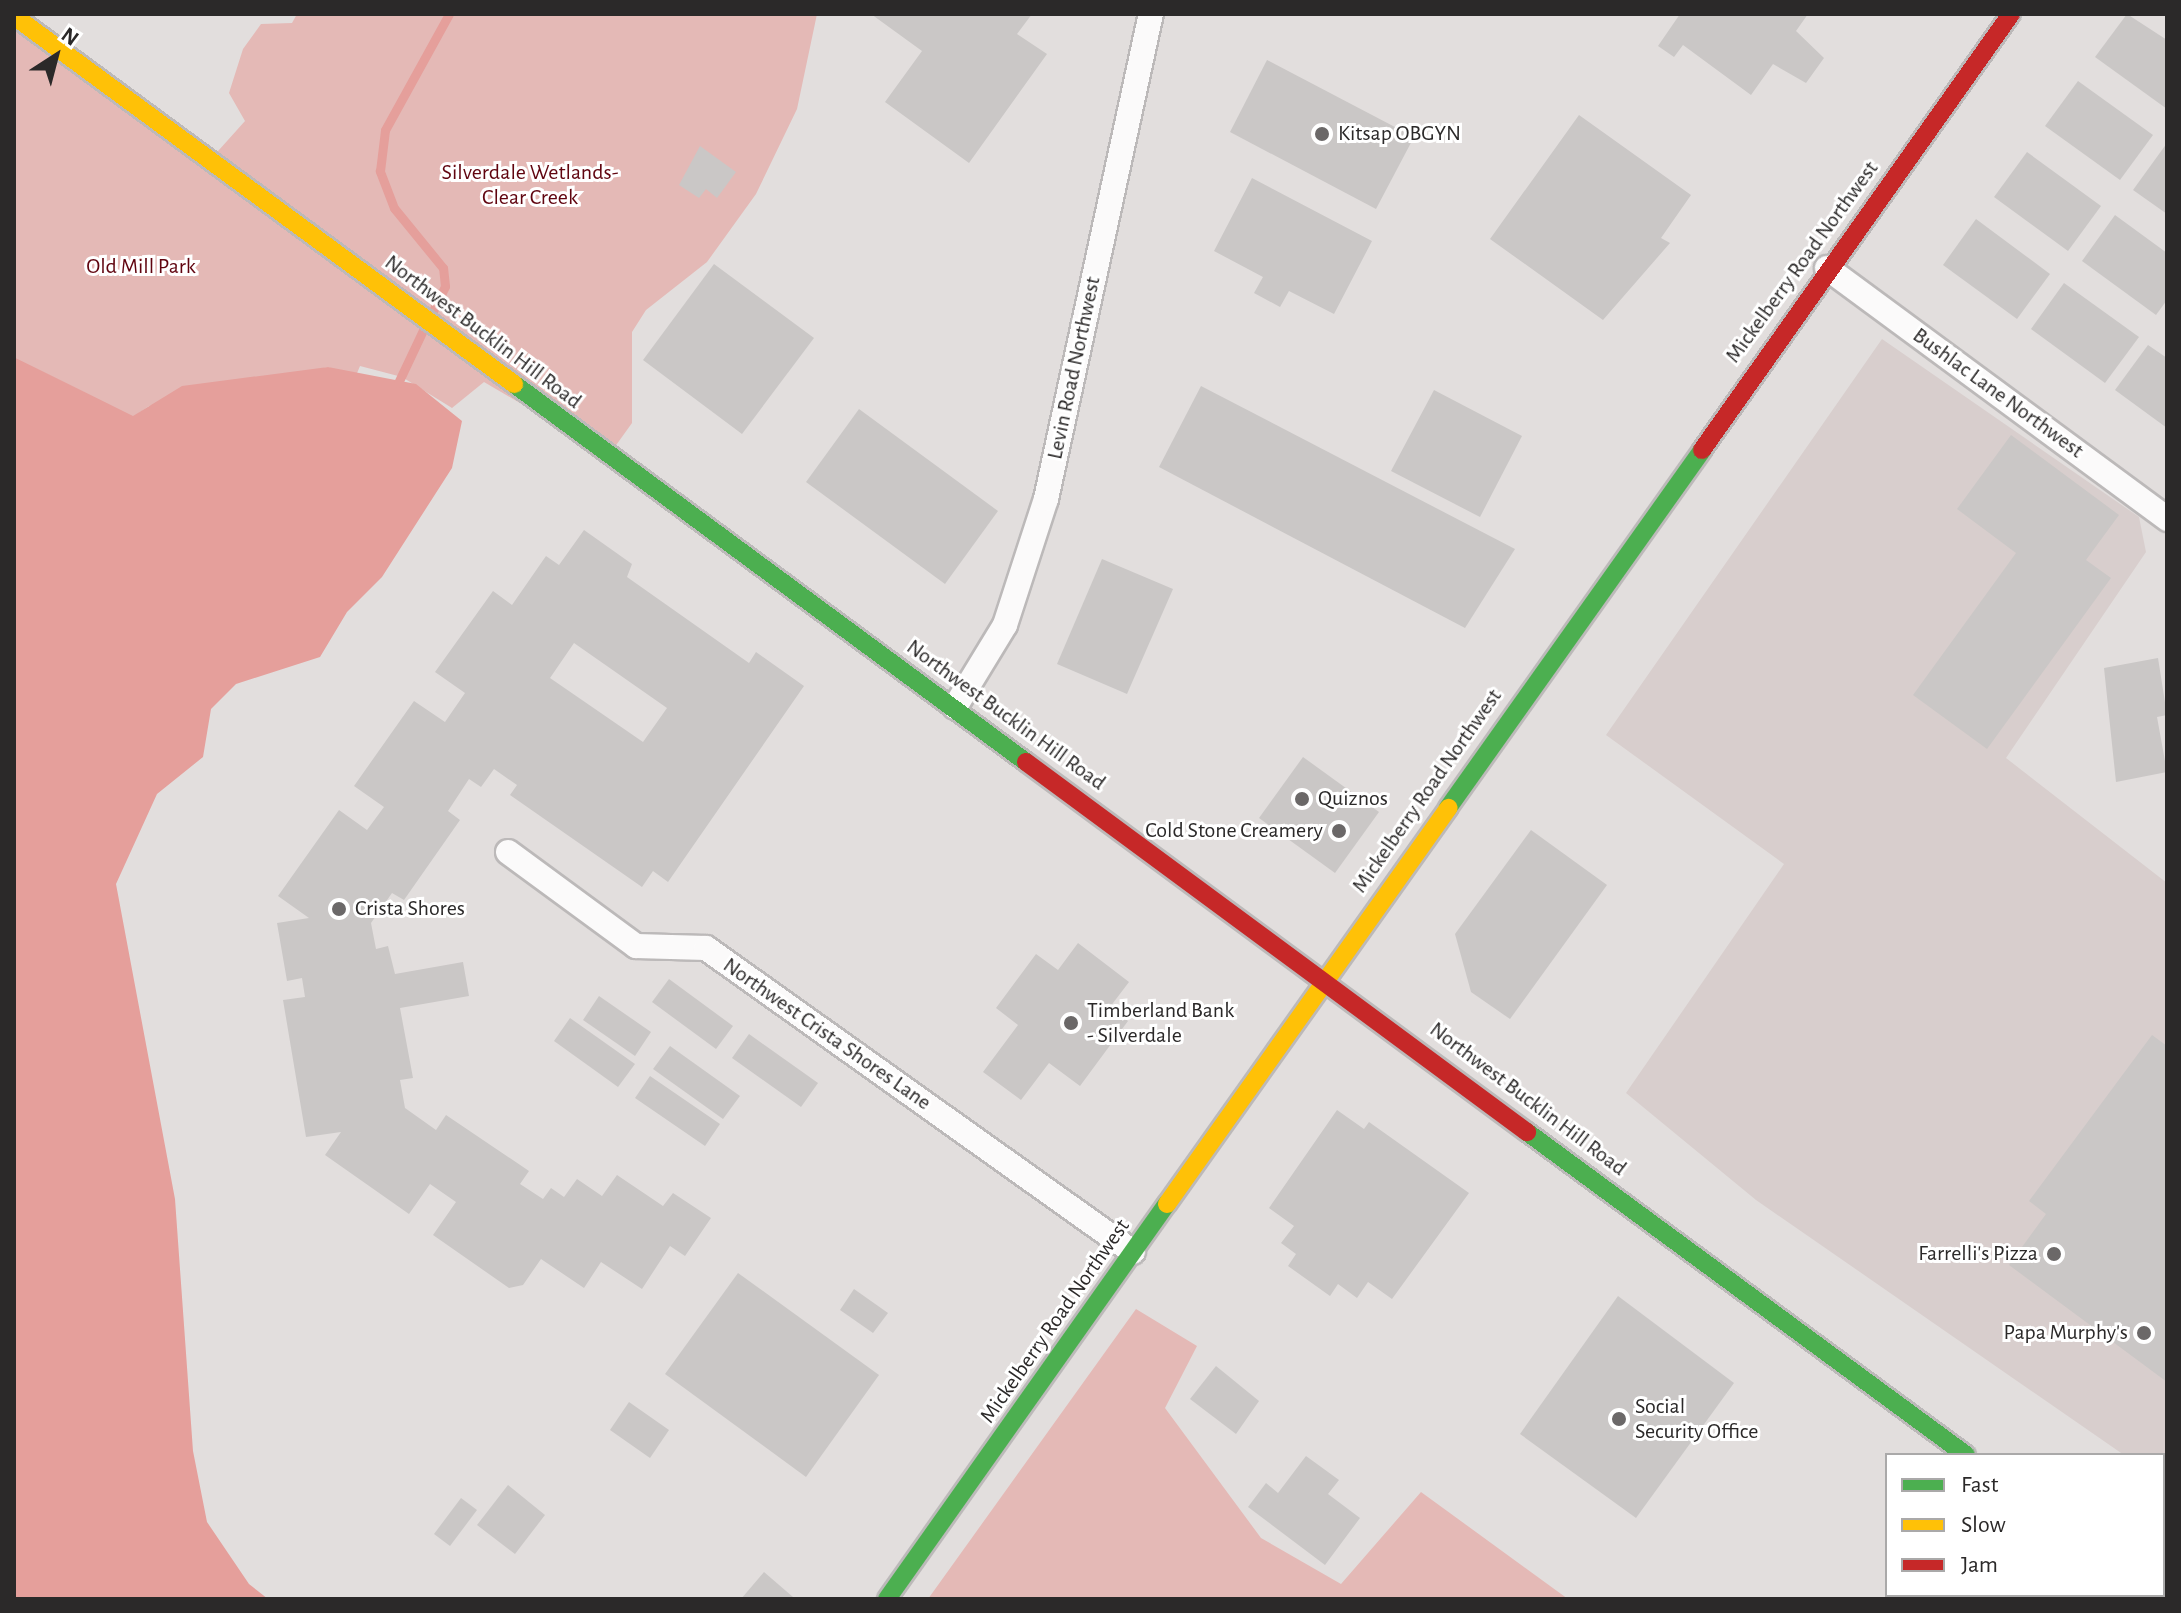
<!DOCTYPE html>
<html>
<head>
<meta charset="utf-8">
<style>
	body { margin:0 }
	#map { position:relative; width:2181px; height:1613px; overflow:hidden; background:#e2dedd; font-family:"Alegreya Sans",sans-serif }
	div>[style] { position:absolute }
	.built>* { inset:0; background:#d8cecd }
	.green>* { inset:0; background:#e4b9b6 }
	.water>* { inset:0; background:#e59f9b }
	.stream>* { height:9px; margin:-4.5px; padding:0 4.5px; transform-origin:4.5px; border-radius:4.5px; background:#e59f9b }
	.building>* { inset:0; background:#cac7c6 }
	.roads { filter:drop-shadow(2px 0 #bcb9b9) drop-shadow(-2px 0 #bcb9b9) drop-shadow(0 2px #bcb9b9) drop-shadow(0 -2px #bcb9b9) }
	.street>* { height:24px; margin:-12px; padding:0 12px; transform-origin:12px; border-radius:12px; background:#fbfafa }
	.fast>* { height:18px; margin:-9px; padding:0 9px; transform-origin:9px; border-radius:9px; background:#4caf50 }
	.slow>* { height:18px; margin:-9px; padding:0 9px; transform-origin:9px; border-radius:9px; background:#ffc107 }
	.jam>* { height:18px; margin:-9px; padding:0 9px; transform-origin:9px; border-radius:9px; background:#c62828 }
	.dots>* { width:22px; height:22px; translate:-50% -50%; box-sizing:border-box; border:4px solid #fff; border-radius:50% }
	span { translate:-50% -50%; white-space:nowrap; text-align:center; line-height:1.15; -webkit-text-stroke:6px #fff; paint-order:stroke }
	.poi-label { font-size:22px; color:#2b2929 }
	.left { translate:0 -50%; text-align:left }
	.right { translate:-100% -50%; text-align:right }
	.park-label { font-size:22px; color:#60040f }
	.street-label { font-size:22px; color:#2b2929 }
	.frame { position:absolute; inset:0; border:16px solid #2b2929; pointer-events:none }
	.legend { position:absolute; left:1885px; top:1453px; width:280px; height:144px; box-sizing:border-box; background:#fff; border:2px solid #aaa9a9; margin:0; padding:10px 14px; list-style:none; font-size:24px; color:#2b2929 }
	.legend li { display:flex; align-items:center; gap:16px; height:40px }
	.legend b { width:40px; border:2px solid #aaa9a9 }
	.north { position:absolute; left:16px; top:16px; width:80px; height:80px; -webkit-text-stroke:6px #fff; paint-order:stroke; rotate:36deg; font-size:22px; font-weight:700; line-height:32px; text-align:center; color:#2b2929 }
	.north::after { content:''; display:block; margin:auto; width:28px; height:36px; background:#2b2929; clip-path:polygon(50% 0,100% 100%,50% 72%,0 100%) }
</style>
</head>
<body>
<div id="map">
	<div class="built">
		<i style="clip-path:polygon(1882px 339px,2139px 517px,2146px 552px,2006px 758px,2167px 883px,2167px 1480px,2163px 1455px,2124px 1455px,1756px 1200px,1626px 1093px,1784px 864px,1606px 735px)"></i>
	</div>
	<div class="green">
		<i style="clip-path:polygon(297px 14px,817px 14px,797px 109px,756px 194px,707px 262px,646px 310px,632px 332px,632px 423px,609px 455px,484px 382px,452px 408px,402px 377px,360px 366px,355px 378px,328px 367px,149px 406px,133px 417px,14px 357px,14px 16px,210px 160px,245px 121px,229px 93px,243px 49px,261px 24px,292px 23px)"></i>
		<i style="clip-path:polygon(1136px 1309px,1197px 1346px,1165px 1408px,1261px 1538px,1341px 1584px,1421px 1492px,1568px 1599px,928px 1599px)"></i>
	</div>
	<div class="water">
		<i style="clip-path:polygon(14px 357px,133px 416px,182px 386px,328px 367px,416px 384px,462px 421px,452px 468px,382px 577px,347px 612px,320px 657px,236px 684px,211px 709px,203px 757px,157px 794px,116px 884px,175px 1199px,193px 1451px,207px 1522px,249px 1584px,268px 1599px,14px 1599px)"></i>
	</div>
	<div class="stream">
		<i style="left:431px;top:315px;width:32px;rotate:-64deg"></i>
		<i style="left:445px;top:286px;width:18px;rotate:-96deg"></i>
		<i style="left:443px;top:268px;width:77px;rotate:-129.2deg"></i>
		<i style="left:394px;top:208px;width:40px;rotate:-111deg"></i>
		<i style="left:380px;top:171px;width:41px;rotate:-83deg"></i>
		<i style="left:385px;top:130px;width:132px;rotate:-61.1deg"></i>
		<i style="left:398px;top:383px;width:61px;rotate:-64.7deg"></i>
	</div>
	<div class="building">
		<i style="clip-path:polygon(871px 14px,1032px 14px,1017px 34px,1047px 54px,969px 163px,885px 102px,922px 51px)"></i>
		<i style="clip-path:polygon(1680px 14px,1808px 14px,1796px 31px,1824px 58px,1806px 83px,1773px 64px,1751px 95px,1683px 45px,1674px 57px,1658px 46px)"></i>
		<i style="clip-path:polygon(2127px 14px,2167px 40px,2167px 109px,2095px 57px)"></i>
		<i style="clip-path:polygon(1267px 60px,1414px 137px,1376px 209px,1230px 132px)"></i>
		<i style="clip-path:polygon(2078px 81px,2153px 135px,2120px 180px,2045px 126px)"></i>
		<i style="clip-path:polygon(1579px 115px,1691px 195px,1661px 238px,1670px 243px,1603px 320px,1490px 239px)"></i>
		<i style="clip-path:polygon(2167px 143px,2167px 214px,2133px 190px)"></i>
		<i style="clip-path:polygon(700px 146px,736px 172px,717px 198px,706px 189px,699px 198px,679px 185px)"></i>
		<i style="clip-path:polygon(2027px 152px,2101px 206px,2068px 251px,1994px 197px)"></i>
		<i style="clip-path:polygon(1252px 178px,1372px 241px,1334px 314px,1289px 291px,1280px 307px,1254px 293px,1263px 277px,1214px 251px)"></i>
		<i style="clip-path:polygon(2115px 215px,2167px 253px,2167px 300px,2156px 315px,2082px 261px)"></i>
		<i style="clip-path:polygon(1976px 219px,2050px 274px,2017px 319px,1943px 265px)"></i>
		<i style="clip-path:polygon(714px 264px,814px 338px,742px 434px,643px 360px)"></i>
		<i style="clip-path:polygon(2064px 283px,2139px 337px,2105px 383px,2031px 329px)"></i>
		<i style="clip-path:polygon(2148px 345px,2167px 358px,2167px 428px,2115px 390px)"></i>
		<i style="clip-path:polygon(1201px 386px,1515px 549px,1465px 628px,1159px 467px)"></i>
		<i style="clip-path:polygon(1434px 390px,1522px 436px,1480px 517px,1391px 471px)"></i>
		<i style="clip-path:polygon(859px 409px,998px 511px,945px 584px,806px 482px)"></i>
		<i style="clip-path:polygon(2011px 435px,2119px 515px,2086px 560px,2111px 578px,1987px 749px,1913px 695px,2016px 553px,1957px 509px)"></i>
		<i style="clip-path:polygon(evenodd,584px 530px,632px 564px,627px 577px,749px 663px,756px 652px,804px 686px,668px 882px,653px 871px,642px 887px,510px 795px,517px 785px,494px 769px,481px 787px,469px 779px,448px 811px,460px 820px,404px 900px,392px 893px,371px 923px,376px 949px,388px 946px,395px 974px,463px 962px,469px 996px,400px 1008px,413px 1078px,400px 1080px,405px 1108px,436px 1130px,446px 1115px,529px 1171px,520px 1184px,543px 1199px,551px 1188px,564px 1197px,577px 1179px,602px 1196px,617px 1175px,663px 1206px,673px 1193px,711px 1218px,685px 1256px,670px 1246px,642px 1289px,601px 1262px,584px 1288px,541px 1259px,523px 1285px,509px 1288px,433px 1235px,456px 1202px,430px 1184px,409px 1214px,325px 1155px,341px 1132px,306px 1137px,283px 1000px,305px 997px,302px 978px,287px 981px,277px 923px,309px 918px,278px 896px,339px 810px,367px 830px,384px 807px,354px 786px,414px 701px,445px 722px,465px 693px,435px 672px,493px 591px,512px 605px,546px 556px,559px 565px,584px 530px,574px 643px,667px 708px,643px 742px,550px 678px,574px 643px)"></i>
		<i style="clip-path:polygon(1102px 559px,1173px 589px,1127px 694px,1057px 664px)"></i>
		<i style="clip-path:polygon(2158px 658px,2167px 715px,2157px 717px,2167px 772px,2116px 782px,2104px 668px)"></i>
		<i style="clip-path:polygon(1303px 757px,1379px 812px,1335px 873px,1259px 818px)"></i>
		<i style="clip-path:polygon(1531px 830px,1607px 885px,1510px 1019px,1471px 992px,1455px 934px)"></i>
		<i style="clip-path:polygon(1078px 943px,1129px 982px,1110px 1007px,1128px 1021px,1080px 1086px,1049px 1063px,1021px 1100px,983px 1072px,1018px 1025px,996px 1008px,1036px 954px,1058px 970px)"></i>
		<i style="clip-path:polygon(669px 979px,733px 1026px,716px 1049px,652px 1002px)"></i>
		<i style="clip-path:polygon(599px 996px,651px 1032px,635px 1056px,583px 1020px)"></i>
		<i style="clip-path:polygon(570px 1018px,635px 1064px,618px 1087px,554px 1041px)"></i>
		<i style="clip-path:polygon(749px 1034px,818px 1083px,801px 1107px,732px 1058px)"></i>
		<i style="clip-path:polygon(2152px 1035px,2167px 1046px,2167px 1382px,2009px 1265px,2046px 1214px,2029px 1201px)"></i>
		<i style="clip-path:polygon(670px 1046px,740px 1096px,723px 1119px,653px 1069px)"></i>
		<i style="clip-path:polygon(650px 1076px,720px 1124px,705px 1146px,635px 1098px)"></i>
		<i style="clip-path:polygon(1337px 1110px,1364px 1129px,1369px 1122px,1469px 1193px,1392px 1299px,1368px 1282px,1357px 1298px,1338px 1284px,1330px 1296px,1288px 1266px,1296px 1254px,1281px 1243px,1294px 1226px,1269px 1208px)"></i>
		<i style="clip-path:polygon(738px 1273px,879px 1375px,806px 1477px,665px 1374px)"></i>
		<i style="clip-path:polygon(854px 1289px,888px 1313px,873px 1333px,840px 1310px)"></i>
		<i style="clip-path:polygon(1618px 1296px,1734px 1383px,1636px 1518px,1520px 1434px)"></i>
		<i style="clip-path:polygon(1216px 1366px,1259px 1401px,1236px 1434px,1190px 1399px)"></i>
		<i style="clip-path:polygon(629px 1402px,669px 1430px,650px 1458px,610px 1430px)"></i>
		<i style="clip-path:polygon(1306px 1456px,1339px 1480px,1328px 1494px,1360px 1518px,1325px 1565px,1248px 1507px,1266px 1483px,1278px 1493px)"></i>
		<i style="clip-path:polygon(508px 1485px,545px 1515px,515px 1554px,477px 1525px)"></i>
		<i style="clip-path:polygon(461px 1498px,477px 1510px,450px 1546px,434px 1534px)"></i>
		<i style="clip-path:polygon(764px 1572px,793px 1597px,791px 1599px,741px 1599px)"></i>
		<i style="clip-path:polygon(1907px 1595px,2027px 1595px,2033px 1599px,1910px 1599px)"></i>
	</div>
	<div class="roads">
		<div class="street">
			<i style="left:1827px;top:268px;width:423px;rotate:36.4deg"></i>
			<i style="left:955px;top:707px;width:96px;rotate:-58.6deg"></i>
			<i style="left:1005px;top:625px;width:133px;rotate:-72deg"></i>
			<i style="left:1046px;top:499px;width:496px;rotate:-77.8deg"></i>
			<i style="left:508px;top:852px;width:159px;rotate:36.3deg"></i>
			<i style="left:636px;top:946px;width:70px;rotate:1.6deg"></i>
			<i style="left:706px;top:948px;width:524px;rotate:35.45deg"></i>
		</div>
		<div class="fast">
			<i style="left:514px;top:384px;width:636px;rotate:36.44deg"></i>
			<i style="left:1448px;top:808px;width:439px;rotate:-54.6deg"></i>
			<i style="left:1527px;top:1132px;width:545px;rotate:36.34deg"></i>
			<i style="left:887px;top:1599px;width:484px;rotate:-54.7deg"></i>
		</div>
		<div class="slow">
			<i style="left:14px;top:16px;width:621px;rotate:36.35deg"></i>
			<i style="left:1167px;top:1204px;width:486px;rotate:-54.6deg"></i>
			<i style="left:2143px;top:1595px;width:7px;rotate:34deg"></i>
		</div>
		<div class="jam">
			<i style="left:1702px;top:450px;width:534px;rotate:-54.67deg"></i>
			<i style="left:1026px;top:762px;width:623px;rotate:36.45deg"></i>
		</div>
	</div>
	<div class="dots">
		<i style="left:1322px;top:134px;background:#6b6868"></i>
		<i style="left:1302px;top:799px;background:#6b6868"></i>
		<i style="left:1339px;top:831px;background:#6b6868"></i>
		<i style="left:339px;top:909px;background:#6b6868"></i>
		<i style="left:1071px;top:1023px;background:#6b6868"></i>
		<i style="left:2054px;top:1254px;background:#6b6868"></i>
		<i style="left:2144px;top:1333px;background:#6b6868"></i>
		<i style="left:1619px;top:1419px;background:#6b6868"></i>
	</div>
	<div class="poi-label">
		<span class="left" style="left:1338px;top:134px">Kitsap OBGYN</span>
		<span class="left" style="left:1318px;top:799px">Quiznos</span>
		<span class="right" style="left:1323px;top:831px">Cold Stone Creamery</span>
		<span class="left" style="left:355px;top:909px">Crista Shores</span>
		<span class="left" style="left:1087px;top:1023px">Timberland Bank<br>- Silverdale</span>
		<span class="right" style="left:2038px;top:1254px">Farrelli's Pizza</span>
		<span class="right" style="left:2128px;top:1333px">Papa Murphy's</span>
		<span class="left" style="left:1635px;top:1419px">Social<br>Security Office</span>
	</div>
	<div class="park-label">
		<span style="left:530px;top:185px">Silverdale Wetlands-<br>Clear Creek</span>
		<span style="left:141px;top:267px">Old Mill Park</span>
	</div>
	<div class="street-label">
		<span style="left:1802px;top:262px;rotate:-54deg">Mickelberry Road Northwest</span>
		<span style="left:483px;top:332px;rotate:37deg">Northwest Bucklin Hill Road</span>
		<span style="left:1074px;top:368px;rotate:-78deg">Levin Road Northwest</span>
		<span style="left:1998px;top:393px;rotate:36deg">Bushlac Lane Northwest</span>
		<span style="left:1006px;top:715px;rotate:36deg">Northwest Bucklin Hill Road</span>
		<span style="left:1427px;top:791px;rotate:-55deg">Mickelberry Road Northwest</span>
		<span style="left:827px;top:1034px;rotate:35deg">Northwest Crista Shores Lane</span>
		<span style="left:1528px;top:1099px;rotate:37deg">Northwest Bucklin Hill Road</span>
		<span style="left:1055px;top:1321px;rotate:-55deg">Mickelberry Road Northwest</span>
	</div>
	<div class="frame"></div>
	<ul class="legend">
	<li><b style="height:10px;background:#4caf50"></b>Fast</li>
	<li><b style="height:10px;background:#ffc107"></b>Slow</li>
	<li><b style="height:10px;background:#c62828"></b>Jam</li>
	</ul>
	<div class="north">N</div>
</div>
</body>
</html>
